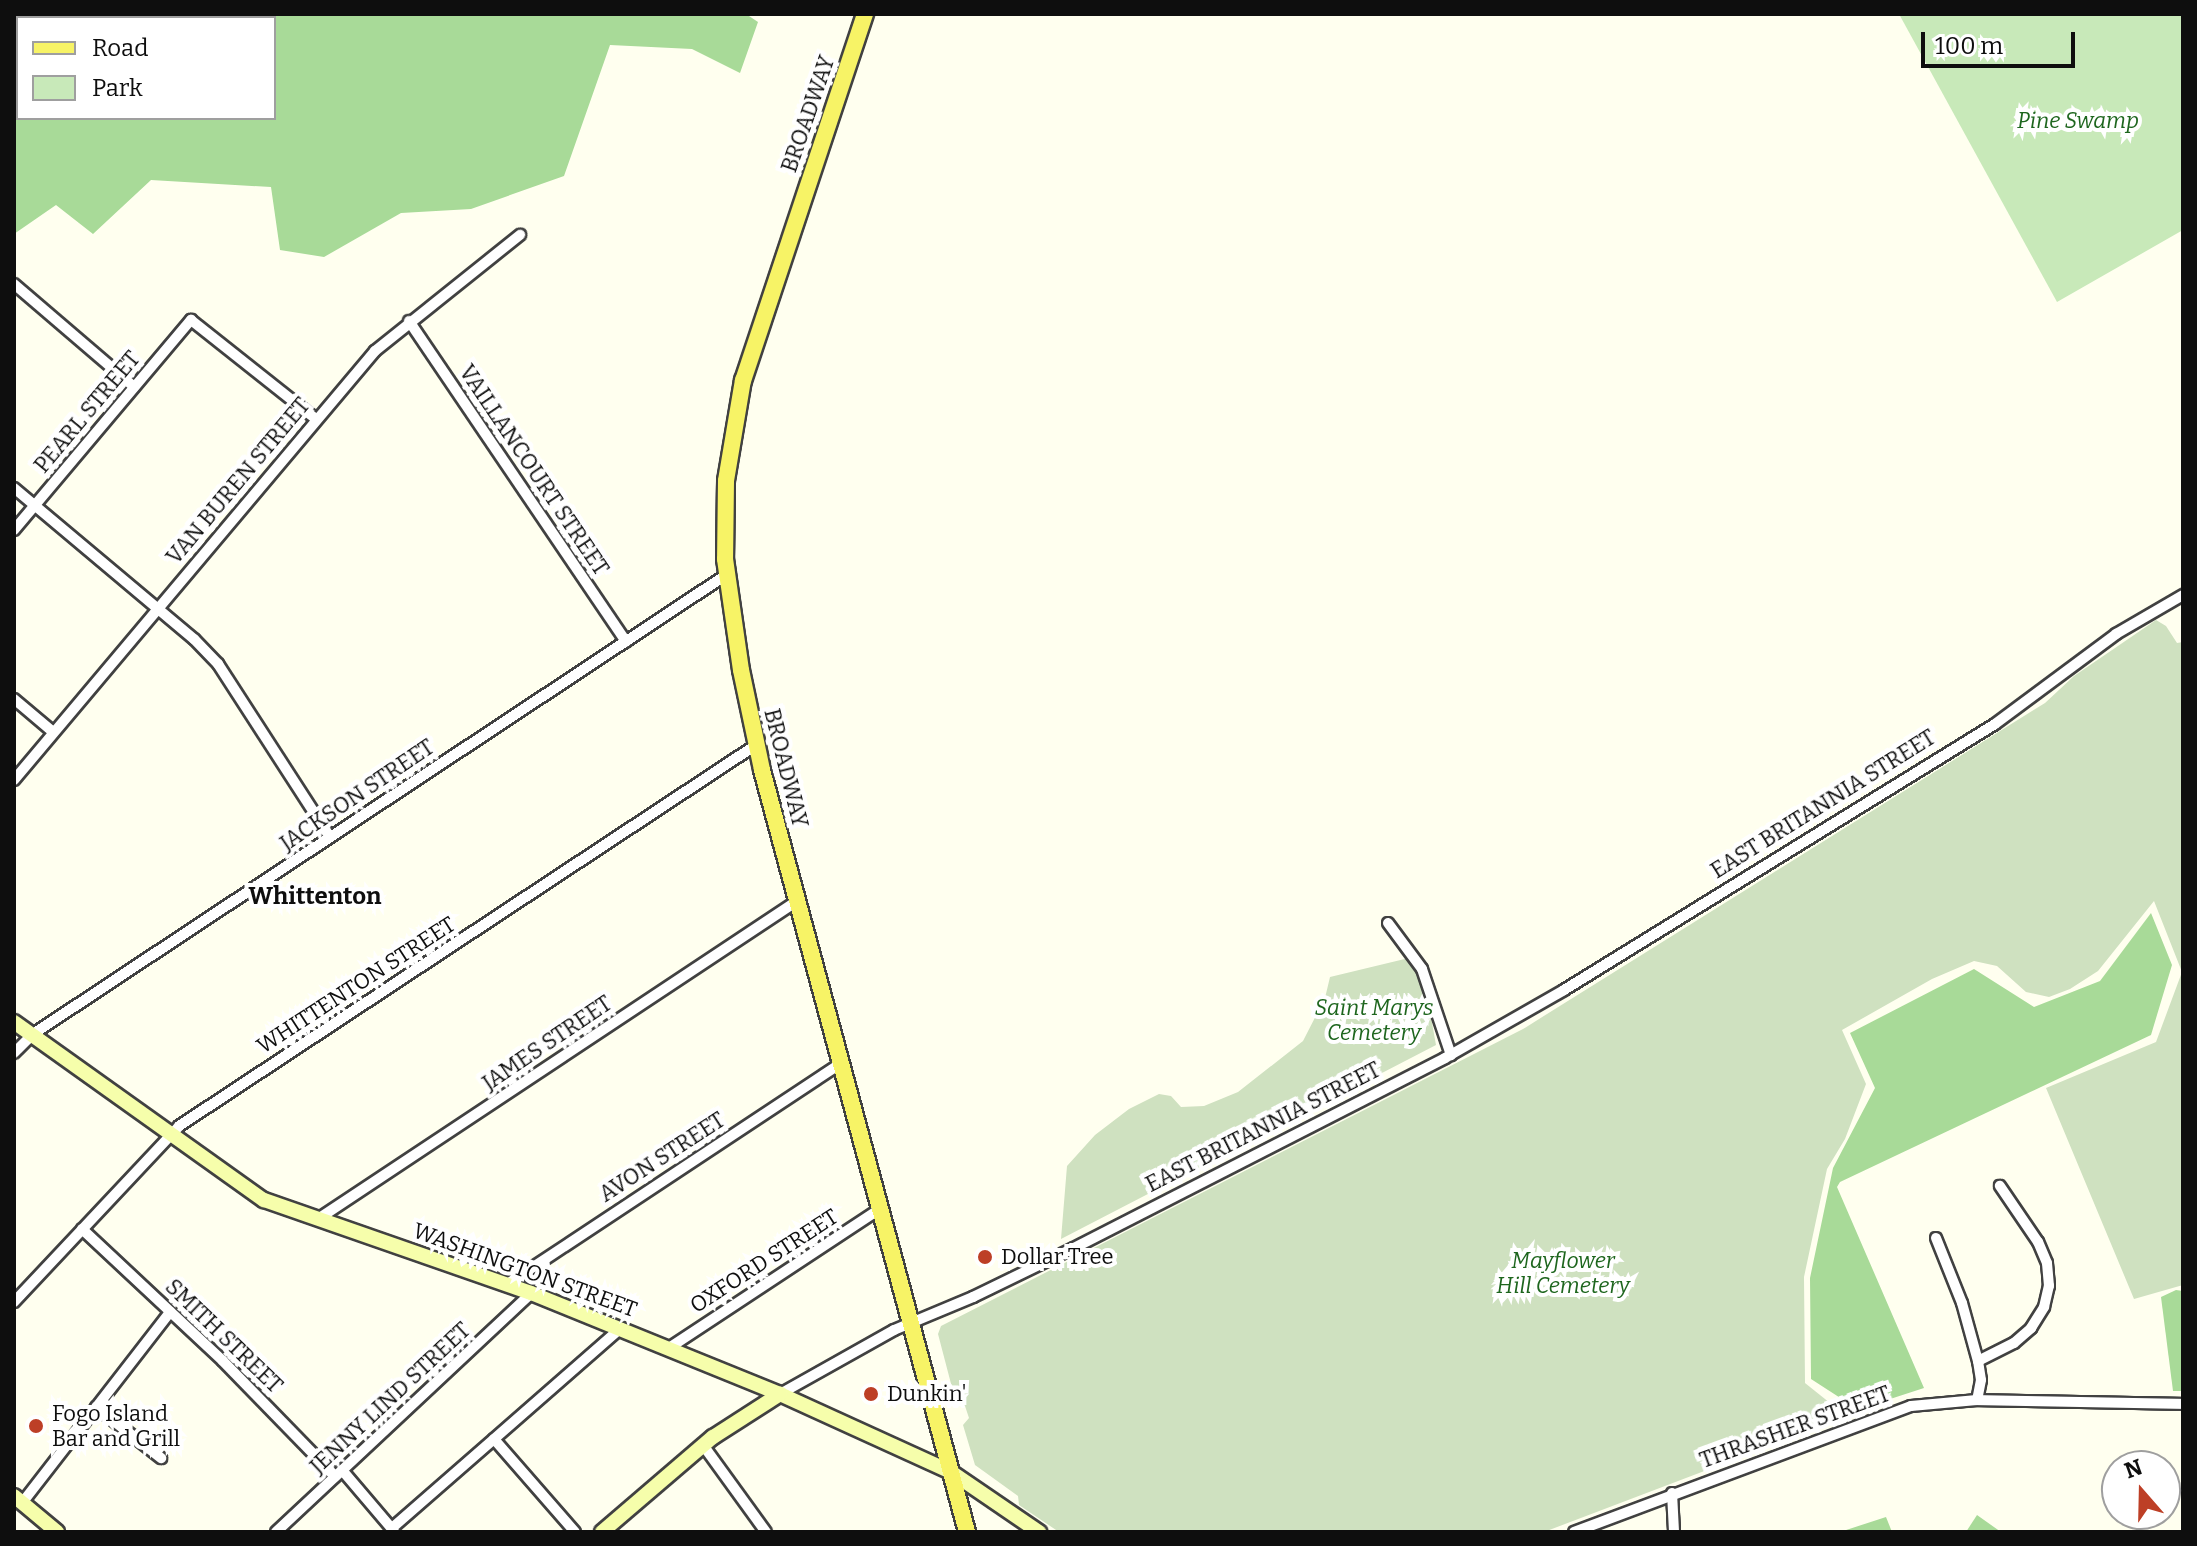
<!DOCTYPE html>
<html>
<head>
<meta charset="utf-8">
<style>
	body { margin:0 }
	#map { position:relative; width:2197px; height:1546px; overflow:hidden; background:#ffffef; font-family:Bitter,serif }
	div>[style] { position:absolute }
	.green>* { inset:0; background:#c8e9b9 }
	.forest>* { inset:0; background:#a8da98 }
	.cemetery>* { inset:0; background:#cfe1c0 }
	.roads { filter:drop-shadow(2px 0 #414141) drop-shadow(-2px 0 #414141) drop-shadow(0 2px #414141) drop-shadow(0 -2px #414141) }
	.street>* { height:10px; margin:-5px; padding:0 5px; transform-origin:5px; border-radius:5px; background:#fff }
	.secondary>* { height:14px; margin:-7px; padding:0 7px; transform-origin:7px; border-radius:7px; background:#f6feab }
	.primary>* { height:16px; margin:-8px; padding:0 8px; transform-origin:8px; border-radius:8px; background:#f7f366 }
	.dots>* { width:22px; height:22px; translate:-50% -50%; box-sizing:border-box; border:4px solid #fff; border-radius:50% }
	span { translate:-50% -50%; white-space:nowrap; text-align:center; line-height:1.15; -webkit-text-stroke:8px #fff; paint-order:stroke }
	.street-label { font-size:22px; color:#0e0e0e }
	.park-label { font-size:22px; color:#1e661e; font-style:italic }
	.poi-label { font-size:22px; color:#0e0e0e }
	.left { translate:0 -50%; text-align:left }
	.neighbourhood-label { font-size:24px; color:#0e0e0e; font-weight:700 }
	.frame { position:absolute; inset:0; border:16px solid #0e0e0e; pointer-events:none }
	.legend { position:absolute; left:16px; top:16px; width:260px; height:104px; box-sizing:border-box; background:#fff; border:2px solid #9f9f9f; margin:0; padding:10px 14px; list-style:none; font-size:24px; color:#0e0e0e }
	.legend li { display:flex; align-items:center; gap:16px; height:40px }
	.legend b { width:40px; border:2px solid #9f9f9f }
	.north { position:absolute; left:2101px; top:1450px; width:80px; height:80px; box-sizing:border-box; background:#fff; border:2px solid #9f9f9f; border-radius:50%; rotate:340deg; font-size:22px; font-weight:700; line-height:32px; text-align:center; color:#0e0e0e }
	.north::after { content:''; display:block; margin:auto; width:28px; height:36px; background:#bd3f26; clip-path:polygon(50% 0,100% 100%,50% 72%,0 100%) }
	.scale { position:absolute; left:1921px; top:32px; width:154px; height:36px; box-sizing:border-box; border:4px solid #0e0e0e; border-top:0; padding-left:10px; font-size:24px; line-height:28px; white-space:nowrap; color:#0e0e0e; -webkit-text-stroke:6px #fff; paint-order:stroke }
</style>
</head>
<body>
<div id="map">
	<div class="green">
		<i style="clip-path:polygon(1899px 14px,2183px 14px,2183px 230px,2057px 302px)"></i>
	</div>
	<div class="forest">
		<i style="clip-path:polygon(evenodd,14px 14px,746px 14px,758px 22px,740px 73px,692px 49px,610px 45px,564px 176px,471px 209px,401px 213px,324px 257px,280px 250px,271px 187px,151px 180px,93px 234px,56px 205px,14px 234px,14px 14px,18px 18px,274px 18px,274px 118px,18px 118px,18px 18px)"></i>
		<i style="clip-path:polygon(2151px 913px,2172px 965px,2151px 1035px,1840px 1182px,1837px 1187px,1924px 1388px,1844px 1414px,1845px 1401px,1811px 1379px,1810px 1278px,1833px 1168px,1875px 1088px,1850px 1033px,1974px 969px,2034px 1007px,2100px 981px)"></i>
		<i style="clip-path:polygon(2176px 1290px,2183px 1291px,2183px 1391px,2173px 1391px,2161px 1297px)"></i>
		<i style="clip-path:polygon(1977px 1515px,2001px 1532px,1966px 1532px)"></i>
		<i style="clip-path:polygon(1886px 1517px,1892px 1532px,1840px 1532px)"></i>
	</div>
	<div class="cemetery">
		<i style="clip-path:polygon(2156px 620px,2166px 626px,2177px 643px,2183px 642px,2183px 1285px,2134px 1299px,2046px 1088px,2156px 1042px,2182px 972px,2154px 901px,2098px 971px,2070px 989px,2049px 997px,2026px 992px,1997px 966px,1974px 961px,1932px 979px,1842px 1030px,1866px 1084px,1845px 1139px,1827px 1169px,1804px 1277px,1805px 1383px,1835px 1407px,1836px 1421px,1544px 1532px,1059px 1532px,1019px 1505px,1018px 1496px,975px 1465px,963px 1425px,969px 1418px,965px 1406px,955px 1399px,938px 1334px,941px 1326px,1523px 1029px,2045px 703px,2074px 676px)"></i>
		<i style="clip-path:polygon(1413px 957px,1425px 984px,1436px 1045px,1061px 1239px,1067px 1166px,1095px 1135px,1129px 1109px,1159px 1094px,1171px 1096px,1181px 1107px,1204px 1106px,1238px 1092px,1303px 1041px,1325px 998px,1330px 977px)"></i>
	</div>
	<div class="roads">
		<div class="street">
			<i style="left:14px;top:284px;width:158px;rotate:40.6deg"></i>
			<i style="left:409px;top:321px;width:387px;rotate:55.9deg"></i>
			<i style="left:14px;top:488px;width:235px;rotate:40deg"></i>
			<i style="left:194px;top:639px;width:35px;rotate:46deg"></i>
			<i style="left:218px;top:664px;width:206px;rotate:57.1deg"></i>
			<i style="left:14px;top:530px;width:275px;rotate:-49.9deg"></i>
			<i style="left:191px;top:320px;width:159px;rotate:38.4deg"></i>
			<i style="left:14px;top:699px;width:51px;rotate:40.2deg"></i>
			<i style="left:14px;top:780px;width:561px;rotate:-49.92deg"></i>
			<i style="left:375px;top:351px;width:186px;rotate:-38.7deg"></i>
			<i style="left:1388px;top:923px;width:57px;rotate:53.5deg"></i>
			<i style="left:1422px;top:969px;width:91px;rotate:71.4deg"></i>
			<i style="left:14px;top:1053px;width:27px;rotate:-45deg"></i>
			<i style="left:33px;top:1034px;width:831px;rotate:-33.52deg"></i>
			<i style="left:318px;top:1219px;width:575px;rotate:-33.58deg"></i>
			<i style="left:82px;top:1229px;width:193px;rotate:43.1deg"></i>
			<i style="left:223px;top:1361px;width:161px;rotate:45.8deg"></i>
			<i style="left:1936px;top:1238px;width:70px;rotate:68.2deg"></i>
			<i style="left:1962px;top:1303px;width:60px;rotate:74.6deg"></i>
			<i style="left:1978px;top:1361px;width:19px;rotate:81deg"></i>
			<i style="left:1981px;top:1380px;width:20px;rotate:101deg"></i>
			<i style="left:506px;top:1285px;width:402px;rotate:-33.5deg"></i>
			<i style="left:14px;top:1302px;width:241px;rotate:-46.8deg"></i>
			<i style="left:179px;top:1126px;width:691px;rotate:-33.44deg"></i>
			<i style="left:669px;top:1348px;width:254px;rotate:-33.4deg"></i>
			<i style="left:1978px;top:1361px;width:40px;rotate:-26.6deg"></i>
			<i style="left:2014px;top:1343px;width:23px;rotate:-41deg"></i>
			<i style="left:2031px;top:1328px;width:25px;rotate:-58deg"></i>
			<i style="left:2044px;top:1307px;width:22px;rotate:-77deg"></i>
			<i style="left:2049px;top:1286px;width:23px;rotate:-95deg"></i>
			<i style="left:2047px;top:1263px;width:23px;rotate:-113deg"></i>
			<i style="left:2038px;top:1242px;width:68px;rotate:-124.2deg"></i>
			<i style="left:780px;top:1394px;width:131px;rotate:-29.3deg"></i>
			<i style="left:894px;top:1330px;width:86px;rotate:-22.7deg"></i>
			<i style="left:973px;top:1297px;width:112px;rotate:-25.9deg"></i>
			<i style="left:1074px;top:1248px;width:417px;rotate:-27.1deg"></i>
			<i style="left:1445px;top:1058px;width:137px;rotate:-29.7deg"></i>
			<i style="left:1564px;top:990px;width:506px;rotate:-31.68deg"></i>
			<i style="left:1995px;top:724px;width:151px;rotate:-36.6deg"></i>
			<i style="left:2116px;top:634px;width:78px;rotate:-30.2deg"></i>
			<i style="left:96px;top:1407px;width:83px;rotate:38.1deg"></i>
			<i style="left:703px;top:1445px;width:107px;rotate:54.1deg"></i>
			<i style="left:342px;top:1470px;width:80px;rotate:49.6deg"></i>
			<i style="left:1672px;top:1493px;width:39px;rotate:87deg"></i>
			<i style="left:22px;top:1503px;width:242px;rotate:-52.2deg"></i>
			<i style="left:392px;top:1528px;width:135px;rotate:-41.1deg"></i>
			<i style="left:276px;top:1532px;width:349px;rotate:-43.1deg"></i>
			<i style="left:575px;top:1532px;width:123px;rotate:-131.1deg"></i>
			<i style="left:494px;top:1439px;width:169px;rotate:-41.2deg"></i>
			<i style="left:1574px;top:1532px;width:360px;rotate:-20.5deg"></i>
			<i style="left:1911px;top:1406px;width:66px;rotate:-5.2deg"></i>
			<i style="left:1977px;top:1400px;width:206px;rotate:1.1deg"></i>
		</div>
		<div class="secondary">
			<i style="left:14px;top:1022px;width:307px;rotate:35.5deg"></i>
			<i style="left:264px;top:1200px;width:283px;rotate:19.2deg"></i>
			<i style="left:531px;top:1293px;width:269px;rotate:22.1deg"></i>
			<i style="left:780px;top:1394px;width:188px;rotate:24.5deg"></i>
			<i style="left:951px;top:1472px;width:107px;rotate:34.3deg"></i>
			<i style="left:14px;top:1496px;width:56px;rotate:39.9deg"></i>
			<i style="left:602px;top:1532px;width:146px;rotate:-40.6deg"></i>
			<i style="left:713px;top:1437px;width:80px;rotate:-32.7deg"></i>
		</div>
		<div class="primary">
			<i style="left:865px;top:14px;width:386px;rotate:108.4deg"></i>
			<i style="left:743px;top:380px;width:102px;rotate:99.6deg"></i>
			<i style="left:726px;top:481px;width:78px;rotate:90.7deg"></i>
			<i style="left:725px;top:559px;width:112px;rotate:81.8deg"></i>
			<i style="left:741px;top:670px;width:102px;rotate:78.1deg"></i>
			<i style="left:762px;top:770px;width:789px;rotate:74.94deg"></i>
		</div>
	</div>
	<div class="dots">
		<i style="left:985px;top:1257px;background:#bd3f26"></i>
		<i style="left:871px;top:1394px;background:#bd3f26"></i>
		<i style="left:36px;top:1426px;background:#bd3f26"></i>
	</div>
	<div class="street-label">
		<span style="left:808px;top:114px;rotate:-71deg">BROADWAY</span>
		<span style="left:87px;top:412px;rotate:-50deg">PEARL STREET</span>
		<span style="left:534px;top:470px;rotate:56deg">VAILLANCOURT STREET</span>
		<span style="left:238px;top:481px;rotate:-50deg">VAN BUREN STREET</span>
		<span style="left:786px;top:768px;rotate:76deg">BROADWAY</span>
		<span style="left:357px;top:795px;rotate:-34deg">JACKSON STREET</span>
		<span style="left:1823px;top:804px;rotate:-32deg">EAST BRITANNIA STREET</span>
		<span style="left:356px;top:985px;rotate:-33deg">WHITTENTON STREET</span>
		<span style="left:547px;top:1043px;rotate:-34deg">JAMES STREET</span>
		<span style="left:1263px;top:1127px;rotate:-27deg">EAST BRITANNIA STREET</span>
		<span style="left:662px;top:1157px;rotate:-33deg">AVON STREET</span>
		<span style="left:764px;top:1261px;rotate:-33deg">OXFORD STREET</span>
		<span style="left:525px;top:1270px;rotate:20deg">WASHINGTON STREET</span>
		<span style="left:224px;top:1336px;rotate:44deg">SMITH STREET</span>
		<span style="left:390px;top:1398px;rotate:-43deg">JENNY LIND STREET</span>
		<span style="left:1795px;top:1427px;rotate:-20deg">THRASHER STREET</span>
	</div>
	<div class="park-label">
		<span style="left:2078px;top:121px">Pine Swamp</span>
		<span style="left:1374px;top:1020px">Saint Marys<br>Cemetery</span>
		<span style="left:1563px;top:1273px">Mayflower<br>Hill Cemetery</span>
	</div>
	<div class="poi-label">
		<span class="left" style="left:1001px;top:1257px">Dollar Tree</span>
		<span class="left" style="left:887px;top:1394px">Dunkin'</span>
		<span class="left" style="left:52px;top:1426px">Fogo Island<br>Bar and Grill</span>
	</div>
	<div class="neighbourhood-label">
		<span style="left:315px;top:897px">Whittenton</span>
	</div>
	<div class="frame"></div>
	<ul class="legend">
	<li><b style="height:10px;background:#f7f366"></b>Road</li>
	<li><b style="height:22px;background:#c8e9b9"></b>Park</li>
	</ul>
	<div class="north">N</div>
	<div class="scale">100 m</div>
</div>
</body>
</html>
